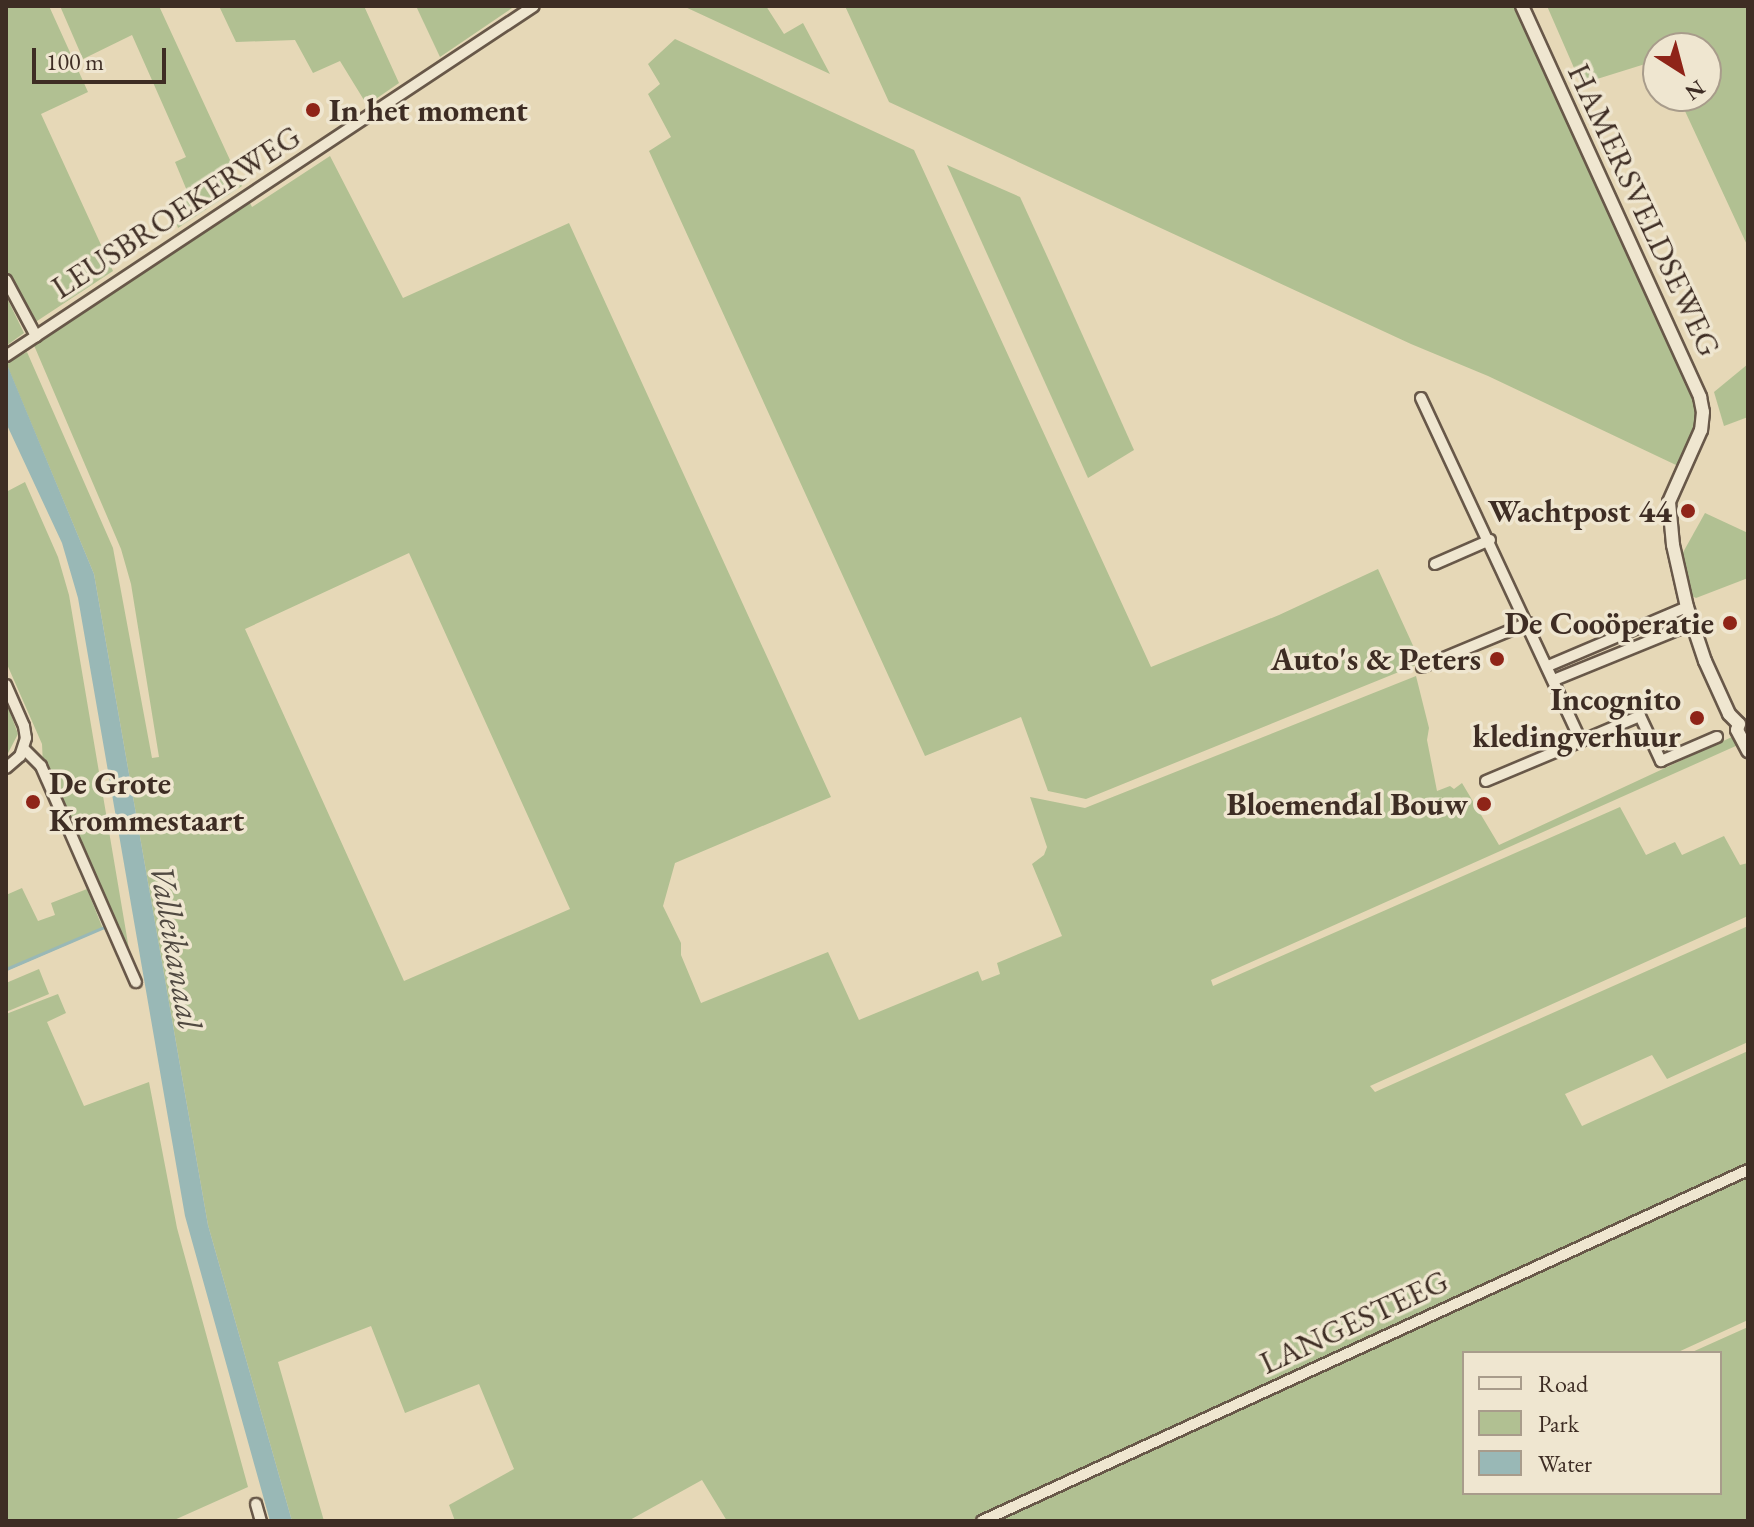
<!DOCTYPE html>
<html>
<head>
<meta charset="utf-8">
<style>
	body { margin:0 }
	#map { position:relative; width:1754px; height:1527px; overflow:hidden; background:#e6d8b7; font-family:"EB Garamond",serif }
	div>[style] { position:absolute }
	.green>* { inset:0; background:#b1c092 }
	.water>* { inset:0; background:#99b8b6 }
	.stream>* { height:3px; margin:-1.5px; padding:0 1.5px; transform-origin:1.5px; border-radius:1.5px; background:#99b8b6 }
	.roads { filter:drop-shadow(2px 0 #685849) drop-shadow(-2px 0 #685849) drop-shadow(0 2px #685849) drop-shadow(0 -2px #685849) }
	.minor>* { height:10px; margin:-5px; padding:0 5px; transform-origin:5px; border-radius:5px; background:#efe6d0 }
	.tertiary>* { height:12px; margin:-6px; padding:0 6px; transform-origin:6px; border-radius:6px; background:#efe6d0 }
	.dots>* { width:22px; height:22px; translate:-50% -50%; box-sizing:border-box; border:4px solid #efe6d0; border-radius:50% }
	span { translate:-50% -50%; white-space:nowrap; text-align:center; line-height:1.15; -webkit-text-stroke:7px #efe6d0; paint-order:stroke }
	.poi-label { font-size:32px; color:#3e2d24; font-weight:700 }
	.left { translate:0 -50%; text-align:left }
	.right { translate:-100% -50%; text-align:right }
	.street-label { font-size:32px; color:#3e2d24 }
	.water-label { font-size:34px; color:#504941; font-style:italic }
	.frame { position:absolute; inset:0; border:8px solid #3e2d24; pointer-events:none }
	.legend { position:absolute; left:1462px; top:1351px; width:260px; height:144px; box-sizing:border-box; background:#efe6d0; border:2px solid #a89c8b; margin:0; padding:10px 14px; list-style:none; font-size:24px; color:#3e2d24 }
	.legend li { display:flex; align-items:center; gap:16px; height:40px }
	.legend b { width:40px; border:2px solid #a89c8b }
	.north { position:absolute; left:1642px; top:32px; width:80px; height:80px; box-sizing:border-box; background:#efe6d0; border:2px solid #a89c8b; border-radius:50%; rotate:144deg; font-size:22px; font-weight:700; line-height:32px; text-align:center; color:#3e2d24 }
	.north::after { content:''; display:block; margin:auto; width:28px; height:36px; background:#8f2418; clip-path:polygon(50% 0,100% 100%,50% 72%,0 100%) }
	.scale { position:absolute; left:32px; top:48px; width:134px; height:36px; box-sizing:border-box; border:4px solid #3e2d24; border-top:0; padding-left:10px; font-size:24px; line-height:28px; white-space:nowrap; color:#3e2d24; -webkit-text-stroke:6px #efe6d0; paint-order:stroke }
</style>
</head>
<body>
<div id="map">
	<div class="green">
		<i style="clip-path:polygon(6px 6px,49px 6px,88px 92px,41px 114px,113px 271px,34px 323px,6px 271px)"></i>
		<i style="clip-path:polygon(60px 6px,159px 6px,242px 186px,178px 228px,171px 206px,190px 198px,175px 162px,186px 157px,132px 35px,83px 59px)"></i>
		<i style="clip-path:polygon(219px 6px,364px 6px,399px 83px,367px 105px,340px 61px,313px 73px,295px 40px,236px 42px)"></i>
		<i style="clip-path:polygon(416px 6px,515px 6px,440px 57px)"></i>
		<i style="clip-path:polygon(683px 6px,766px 6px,784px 34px,803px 23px,830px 74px)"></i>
		<i style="clip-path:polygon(845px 6px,1516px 6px,1694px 391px,1697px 411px,1694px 434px,1678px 471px,1676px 465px,1488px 376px,1411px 344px,889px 102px)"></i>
		<i style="clip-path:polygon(1547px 6px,1748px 6px,1748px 247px,1678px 96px,1706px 96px,1706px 48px,1658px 48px,1658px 60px,1581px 84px)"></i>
		<i style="clip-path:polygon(675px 39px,914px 150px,1151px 667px,1279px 615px,1378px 569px,1421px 663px,1086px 799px,1048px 791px,1021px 717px,925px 756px,649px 151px,671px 137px,648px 94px,660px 84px,648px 64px)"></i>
		<i style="clip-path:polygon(evenodd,330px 156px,403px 298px,569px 223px,831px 797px,675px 863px,663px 906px,681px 943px,681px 955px,701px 1003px,828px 952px,859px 1020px,978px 971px,982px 981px,1000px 974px,997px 963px,1062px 936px,1032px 864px,1044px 855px,1047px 847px,1030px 797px,1085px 808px,1416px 676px,1429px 728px,1427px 740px,1437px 791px,1450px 786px,1454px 789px,1462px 783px,1499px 845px,1734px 736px,1738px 745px,1211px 980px,1213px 986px,1620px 807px,1646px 855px,1675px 842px,1682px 855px,1724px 836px,1740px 865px,1748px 863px,1748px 916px,1370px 1086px,1375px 1092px,1748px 926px,1748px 1042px,1667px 1079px,1652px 1055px,1565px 1094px,1582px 1126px,1748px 1051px,1748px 1165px,969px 1521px,727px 1521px,702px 1480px,628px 1521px,455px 1521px,449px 1505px,514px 1469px,479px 1384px,405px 1413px,371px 1326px,278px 1362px,324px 1521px,292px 1521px,208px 1225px,94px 574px,6px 363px,27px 352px,113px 548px,152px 758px,159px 757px,131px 584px,121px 549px,33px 343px,249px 201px,252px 207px,330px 156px,409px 553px,570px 909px,404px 981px,245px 629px,409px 553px)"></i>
		<i style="clip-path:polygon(947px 165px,1020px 197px,1052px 267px,1134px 450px,1088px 478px)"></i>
		<i style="clip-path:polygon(6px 296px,24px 333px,6px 346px)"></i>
		<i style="clip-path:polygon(1748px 364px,1748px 417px,1724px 426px,1714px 392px)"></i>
		<i style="clip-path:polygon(25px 482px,58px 557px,69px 595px,132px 967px,43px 765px,42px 744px,6px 662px,6px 492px)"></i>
		<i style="clip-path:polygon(1705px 513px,1748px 533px,1748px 578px,1696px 598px,1690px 595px,1681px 556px)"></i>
		<i style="clip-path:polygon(6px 701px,18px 734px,6px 757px)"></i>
		<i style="clip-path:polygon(22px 888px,38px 921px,55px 915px,51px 903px,87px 889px,103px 929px,6px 971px,6px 895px)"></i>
		<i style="clip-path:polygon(39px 969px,49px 994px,6px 1012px,6px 983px)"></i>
		<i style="clip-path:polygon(58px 994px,66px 1013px,47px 1022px,84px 1106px,149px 1082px,177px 1228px,248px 1487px,172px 1521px,6px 1521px,6px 1014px)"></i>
		<i style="clip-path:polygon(1748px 1175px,1748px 1320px,1676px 1353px,1464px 1353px,1464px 1493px,1720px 1493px,1720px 1353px,1690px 1353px,1748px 1327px,1748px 1521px,991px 1521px)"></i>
	</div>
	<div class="water">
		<i style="clip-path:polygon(6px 362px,94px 574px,208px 1225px,292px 1521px,270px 1521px,185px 1216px,78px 598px,62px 543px,6px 423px)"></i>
	</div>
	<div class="stream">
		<i style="left:64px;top:832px;width:107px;rotate:66.8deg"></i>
		<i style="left:6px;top:969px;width:107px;rotate:-23.2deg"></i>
	</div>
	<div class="roads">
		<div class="minor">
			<i style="left:6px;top:280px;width:64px;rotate:61.8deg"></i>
			<i style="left:6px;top:356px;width:633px;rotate:-33.54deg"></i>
			<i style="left:1421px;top:398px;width:378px;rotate:65deg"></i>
			<i style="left:1581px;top:741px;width:64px;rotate:-23deg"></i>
			<i style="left:1640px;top:716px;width:50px;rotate:65deg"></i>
			<i style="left:1661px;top:761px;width:61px;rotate:-23.2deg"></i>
			<i style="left:1435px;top:564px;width:60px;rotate:-23.6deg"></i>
			<i style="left:1548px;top:666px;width:151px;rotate:-23deg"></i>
			<i style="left:1422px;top:667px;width:115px;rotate:-22.5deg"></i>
			<i style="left:1554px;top:680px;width:149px;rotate:-22.1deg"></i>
			<i style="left:6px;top:685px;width:45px;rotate:66.3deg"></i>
			<i style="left:24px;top:726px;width:12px;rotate:81deg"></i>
			<i style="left:26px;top:738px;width:19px;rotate:108deg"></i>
			<i style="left:20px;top:756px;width:18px;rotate:139deg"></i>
			<i style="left:24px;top:749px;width:24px;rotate:45deg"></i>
			<i style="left:41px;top:766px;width:236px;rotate:66.3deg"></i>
			<i style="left:1486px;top:781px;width:103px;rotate:-22.8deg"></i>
			<i style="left:256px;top:1504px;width:18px;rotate:74deg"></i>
			<i style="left:982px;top:1521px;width:843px;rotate:-24.62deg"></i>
		</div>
		<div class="tertiary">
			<i style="left:1522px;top:6px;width:430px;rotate:65.5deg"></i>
			<i style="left:1700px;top:397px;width:15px;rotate:79deg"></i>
			<i style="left:1703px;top:412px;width:18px;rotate:96deg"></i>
			<i style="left:1701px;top:430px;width:79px;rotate:114deg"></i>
			<i style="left:1669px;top:502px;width:43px;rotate:84.7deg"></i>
			<i style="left:1673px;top:545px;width:64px;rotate:77.3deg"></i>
			<i style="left:1687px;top:607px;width:57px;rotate:71.6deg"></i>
			<i style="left:1705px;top:661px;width:58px;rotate:65.6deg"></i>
			<i style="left:1729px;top:714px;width:14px;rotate:45deg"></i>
			<i style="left:1739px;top:724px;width:6px;rotate:108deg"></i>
			<i style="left:1737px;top:730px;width:24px;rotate:62deg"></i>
		</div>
	</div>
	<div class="dots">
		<i style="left:313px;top:110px;background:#8f2418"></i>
		<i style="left:1688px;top:511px;background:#8f2418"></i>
		<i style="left:1730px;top:623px;background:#8f2418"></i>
		<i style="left:1497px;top:659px;background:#8f2418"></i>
		<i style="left:1697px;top:718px;background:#8f2418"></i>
		<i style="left:33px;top:802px;background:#8f2418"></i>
		<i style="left:1484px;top:804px;background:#8f2418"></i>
	</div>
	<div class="poi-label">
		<span class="left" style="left:329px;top:110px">In het moment</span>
		<span class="right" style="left:1672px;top:511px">Wachtpost 44</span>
		<span class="right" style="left:1714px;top:623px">De Cooöperatie</span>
		<span class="right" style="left:1481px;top:659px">Auto's &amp; Peters</span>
		<span class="right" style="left:1681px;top:718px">Incognito<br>kledingverhuur</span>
		<span class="left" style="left:49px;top:802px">De Grote<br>Krommestaart</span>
		<span class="right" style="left:1468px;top:804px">Bloemendal Bouw</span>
	</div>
	<div class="street-label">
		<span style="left:1644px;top:210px;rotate:65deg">HAMERSVELDSEWEG</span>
		<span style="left:176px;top:212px;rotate:-33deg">LEUSBROEKERWEG</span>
		<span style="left:1354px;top:1322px;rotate:-25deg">LANGESTEEG</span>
	</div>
	<div class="water-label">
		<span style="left:176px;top:947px;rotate:80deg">Valleikanaal</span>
	</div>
	<div class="frame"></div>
	<ul class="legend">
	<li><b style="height:10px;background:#efe6d0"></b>Road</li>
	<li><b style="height:22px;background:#b1c092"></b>Park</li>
	<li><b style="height:22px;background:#99b8b6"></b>Water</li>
	</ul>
	<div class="north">N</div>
	<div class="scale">100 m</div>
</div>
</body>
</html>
